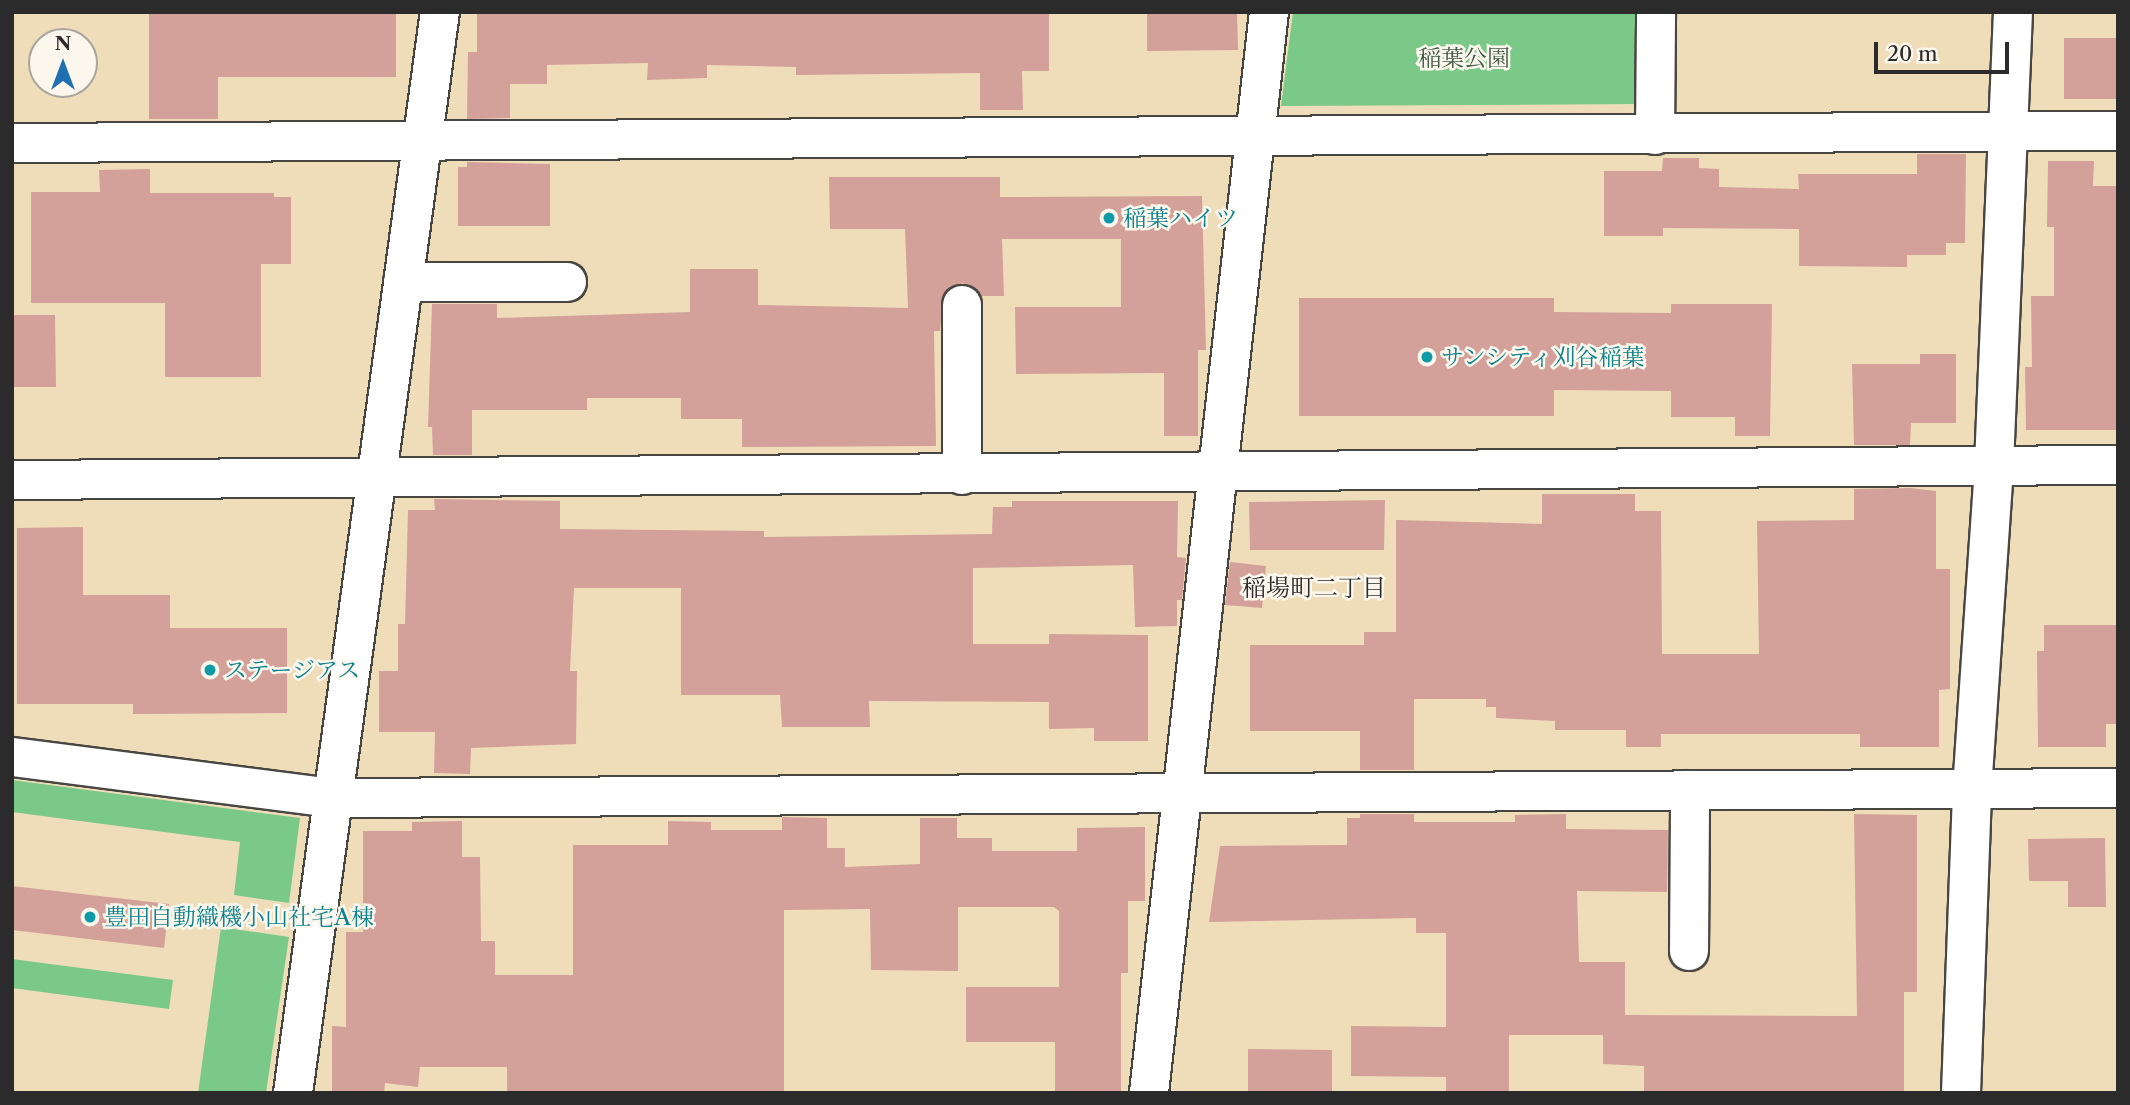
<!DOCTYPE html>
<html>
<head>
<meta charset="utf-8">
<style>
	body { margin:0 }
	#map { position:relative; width:2130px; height:1105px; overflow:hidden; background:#efddba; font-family:"Libre Caslon Text","Noto Serif JP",serif }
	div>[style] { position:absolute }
	.green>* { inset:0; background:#7bc989 }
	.building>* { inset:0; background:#d3a09a }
	.roads { filter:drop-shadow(2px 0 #484640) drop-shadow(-2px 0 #484640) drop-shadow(0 2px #484640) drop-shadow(0 -2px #484640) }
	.street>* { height:38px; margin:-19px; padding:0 19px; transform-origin:19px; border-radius:19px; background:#fff }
	.dots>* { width:19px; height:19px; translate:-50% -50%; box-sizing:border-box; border:4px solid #fbf7ec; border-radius:50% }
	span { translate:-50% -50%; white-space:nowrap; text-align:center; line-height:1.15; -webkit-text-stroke:5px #fbf7ec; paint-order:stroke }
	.park-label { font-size:23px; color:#435a47 }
	.culture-label { font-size:23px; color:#0d838f }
	.left { translate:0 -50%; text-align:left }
	.neighbourhood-label { font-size:24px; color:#2b2b2b }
	.frame { position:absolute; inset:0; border:14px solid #2b2b2b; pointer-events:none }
	.north { position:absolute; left:28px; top:28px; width:70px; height:70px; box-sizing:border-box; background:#fbf7ec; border:2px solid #a8a59f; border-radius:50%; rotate:0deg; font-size:19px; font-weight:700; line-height:28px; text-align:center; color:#2b2b2b }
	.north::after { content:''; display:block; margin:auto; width:24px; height:32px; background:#1f6fb2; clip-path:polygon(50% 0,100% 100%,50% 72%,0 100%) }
	.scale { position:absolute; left:1874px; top:42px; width:135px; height:32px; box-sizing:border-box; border:4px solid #2b2b2b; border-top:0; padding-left:9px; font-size:21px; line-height:24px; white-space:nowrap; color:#2b2b2b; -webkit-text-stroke:5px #fbf7ec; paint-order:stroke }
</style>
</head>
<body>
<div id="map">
	<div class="green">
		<i style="clip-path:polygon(1293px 12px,1641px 12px,1641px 104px,1281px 106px)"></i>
		<i style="clip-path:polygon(12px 780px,300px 818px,289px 903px,234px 895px,240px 842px,12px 812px)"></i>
		<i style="clip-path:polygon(221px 927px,289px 937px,266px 1093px,198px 1093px)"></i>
		<i style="clip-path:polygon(12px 959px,173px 980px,169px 1009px,12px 988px)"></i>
	</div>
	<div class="building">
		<i style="clip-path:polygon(149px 12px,396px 12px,396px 77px,218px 77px,218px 119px,149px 119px)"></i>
		<i style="clip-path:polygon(477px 12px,1049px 12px,1049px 71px,1022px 71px,1023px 110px,980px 110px,980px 73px,796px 75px,796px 67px,707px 65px,707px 78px,647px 80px,648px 63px,547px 65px,547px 84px,510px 84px,510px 118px,467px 119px,468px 52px,477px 52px)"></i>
		<i style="clip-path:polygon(1147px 12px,1237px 12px,1238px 50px,1147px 51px)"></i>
		<i style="clip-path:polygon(2064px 38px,2118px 38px,2118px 99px,2064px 99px)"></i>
		<i style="clip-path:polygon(1917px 154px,1966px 154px,1965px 243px,1946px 243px,1946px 255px,1907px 255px,1907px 267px,1799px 266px,1799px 229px,1663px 228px,1663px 236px,1604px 236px,1604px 171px,1662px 171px,1663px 158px,1699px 158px,1699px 168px,1719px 169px,1719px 187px,1799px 189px,1798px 174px,1917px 174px)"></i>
		<i style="clip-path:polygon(2048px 161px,2094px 161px,2093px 186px,2118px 186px,2118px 430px,2026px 430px,2025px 367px,2032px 367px,2031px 296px,2054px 296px,2054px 227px,2047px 227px)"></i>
		<i style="clip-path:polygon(467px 162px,550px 164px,550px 226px,458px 226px,458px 167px,467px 167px)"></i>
		<i style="clip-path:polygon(150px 169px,150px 193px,274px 193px,274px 197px,291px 197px,291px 264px,261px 264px,261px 377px,165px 377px,165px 303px,31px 303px,31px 192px,100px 192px,99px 170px)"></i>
		<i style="clip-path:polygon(829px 177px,1000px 177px,1000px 197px,1202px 196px,1206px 350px,1198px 350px,1198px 436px,1164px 436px,1164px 373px,1016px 374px,1015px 307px,1121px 307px,1121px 239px,1002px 239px,1004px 296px,982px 296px,963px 283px,943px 295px,940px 331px,934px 331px,936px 446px,742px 447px,742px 419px,681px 419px,681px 398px,587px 398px,587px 410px,472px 410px,472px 455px,433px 455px,432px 427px,428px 427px,432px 304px,497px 304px,497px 318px,690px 312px,690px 269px,758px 269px,758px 305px,908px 308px,905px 229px,830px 229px)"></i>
		<i style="clip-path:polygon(1299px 298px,1554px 298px,1554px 312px,1671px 313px,1671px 304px,1772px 304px,1770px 436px,1735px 436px,1735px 417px,1671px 417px,1671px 391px,1554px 390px,1554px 416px,1299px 416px)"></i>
		<i style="clip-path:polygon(14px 315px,55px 315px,56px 387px,12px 387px)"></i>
		<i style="clip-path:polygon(1920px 354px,1956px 354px,1956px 423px,1911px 423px,1910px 445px,1854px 445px,1852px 364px,1920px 364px)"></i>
		<i style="clip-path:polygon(1910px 488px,1936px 491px,1936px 569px,1950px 569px,1950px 689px,1939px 690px,1939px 747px,1860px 747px,1860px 734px,1661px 734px,1661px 747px,1626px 747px,1626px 730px,1555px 730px,1555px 721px,1496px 718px,1496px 707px,1486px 707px,1486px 699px,1414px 699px,1414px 770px,1360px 770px,1360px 731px,1250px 731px,1250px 645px,1364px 645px,1364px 632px,1396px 632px,1396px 520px,1542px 524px,1542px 494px,1635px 494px,1635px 511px,1661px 511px,1662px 654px,1759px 654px,1757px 521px,1854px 520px,1854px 489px)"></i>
		<i style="clip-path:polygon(434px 499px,560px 501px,560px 529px,764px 531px,764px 537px,992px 534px,993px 507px,1012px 507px,1012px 501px,1178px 501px,1177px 557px,1186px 558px,1182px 600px,1177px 600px,1177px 626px,1135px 627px,1133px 565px,973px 568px,973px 644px,1049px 644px,1049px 634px,1148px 635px,1148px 741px,1094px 741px,1094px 728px,1049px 729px,1049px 702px,869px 701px,870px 727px,782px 727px,780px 695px,681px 695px,681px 588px,574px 588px,570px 671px,577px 671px,576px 744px,471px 748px,470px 774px,434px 773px,435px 732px,379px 732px,379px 671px,398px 671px,398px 624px,405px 624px,408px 510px,435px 510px)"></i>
		<i style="clip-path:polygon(1385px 500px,1384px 550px,1250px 550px,1249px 502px)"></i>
		<i style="clip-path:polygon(83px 527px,83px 595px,170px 595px,170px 628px,287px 628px,287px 713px,133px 714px,133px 704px,17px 704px,17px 528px)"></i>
		<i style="clip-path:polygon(1230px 562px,1266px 566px,1262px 608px,1225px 605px)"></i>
		<i style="clip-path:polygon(2044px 625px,2117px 625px,2117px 724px,2106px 724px,2106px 747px,2038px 747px,2037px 651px,2044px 651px)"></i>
		<i style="clip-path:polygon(1360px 814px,1414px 814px,1414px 822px,1515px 822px,1515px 815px,1566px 814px,1566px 829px,1668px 830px,1667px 892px,1577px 891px,1579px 962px,1625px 962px,1625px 1015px,1857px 1016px,1854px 814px,1917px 815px,1917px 992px,1904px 992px,1904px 1093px,1644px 1093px,1644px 1066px,1603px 1064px,1603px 1035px,1509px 1035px,1509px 1093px,1446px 1093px,1446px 1077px,1351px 1076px,1351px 1026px,1446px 1027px,1446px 933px,1416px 933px,1416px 918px,1209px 922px,1220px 846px,1347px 845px,1347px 818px,1360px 818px)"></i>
		<i style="clip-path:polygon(782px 817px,827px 818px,827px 848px,845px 848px,845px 867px,920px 864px,920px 818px,957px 818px,957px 838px,992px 838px,992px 851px,1077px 851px,1077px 828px,1145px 827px,1145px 901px,1128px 901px,1128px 973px,1121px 973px,1121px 1093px,1055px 1093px,1055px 1042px,966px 1042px,966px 987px,1059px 987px,1059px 911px,1054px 907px,958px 907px,958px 971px,871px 970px,870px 909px,784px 910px,784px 1093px,507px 1093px,507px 1067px,420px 1067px,418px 1087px,385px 1083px,384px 1093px,332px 1093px,332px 1026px,346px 1027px,346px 932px,363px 932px,363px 831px,412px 831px,412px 822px,462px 821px,462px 857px,480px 857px,481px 941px,495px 941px,495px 975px,573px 975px,573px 845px,668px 845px,668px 821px,711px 822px,711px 830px,782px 830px)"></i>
		<i style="clip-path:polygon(2105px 838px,2106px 907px,2068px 907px,2068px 881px,2029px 881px,2028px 839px)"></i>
		<i style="clip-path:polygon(12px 886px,169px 904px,164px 948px,12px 930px)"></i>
		<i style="clip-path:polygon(1248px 1049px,1332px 1050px,1332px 1093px,1248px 1093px)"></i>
	</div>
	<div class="roads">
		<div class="street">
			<i style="left:1655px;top:135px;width:123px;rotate:-89.5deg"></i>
			<i style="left:12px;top:143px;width:2106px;rotate:-0.33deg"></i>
			<i style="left:403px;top:282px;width:164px"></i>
			<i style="left:962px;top:305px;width:170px;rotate:90deg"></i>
			<i style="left:12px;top:480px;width:2106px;rotate:-0.41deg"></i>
			<i style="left:12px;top:757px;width:324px;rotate:7.3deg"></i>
			<i style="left:333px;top:798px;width:1785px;rotate:-0.32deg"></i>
			<i style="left:1689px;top:951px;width:161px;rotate:-89.6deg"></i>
			<i style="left:293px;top:1093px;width:1091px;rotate:-82.26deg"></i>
			<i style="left:1149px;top:1093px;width:1088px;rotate:-83.67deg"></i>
			<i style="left:1961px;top:1093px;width:303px;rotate:-87.9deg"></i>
			<i style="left:1972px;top:790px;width:326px;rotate:-86.1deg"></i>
			<i style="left:1994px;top:465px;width:453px;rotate:-87.6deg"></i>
		</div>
	</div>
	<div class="dots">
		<i style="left:1109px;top:218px;background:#0f9aa8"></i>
		<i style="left:1427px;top:357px;background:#0f9aa8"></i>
		<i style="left:210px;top:670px;background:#0f9aa8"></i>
		<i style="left:90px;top:917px;background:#0f9aa8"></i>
	</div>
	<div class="park-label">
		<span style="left:1464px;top:58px">稲葉公園</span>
	</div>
	<div class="culture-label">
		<span class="left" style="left:1123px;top:218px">稲葉ハイツ</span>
		<span class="left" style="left:1441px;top:357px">サンシティ刈谷稲葉</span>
		<span class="left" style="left:224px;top:670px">ステージアス</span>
		<span class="left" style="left:104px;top:917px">豊田自動織機小山社宅A棟</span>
	</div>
	<div class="neighbourhood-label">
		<span style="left:1314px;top:588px">稲場町二丁目</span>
	</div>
	<div class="frame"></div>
	<div class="north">N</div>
	<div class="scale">20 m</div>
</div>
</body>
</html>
